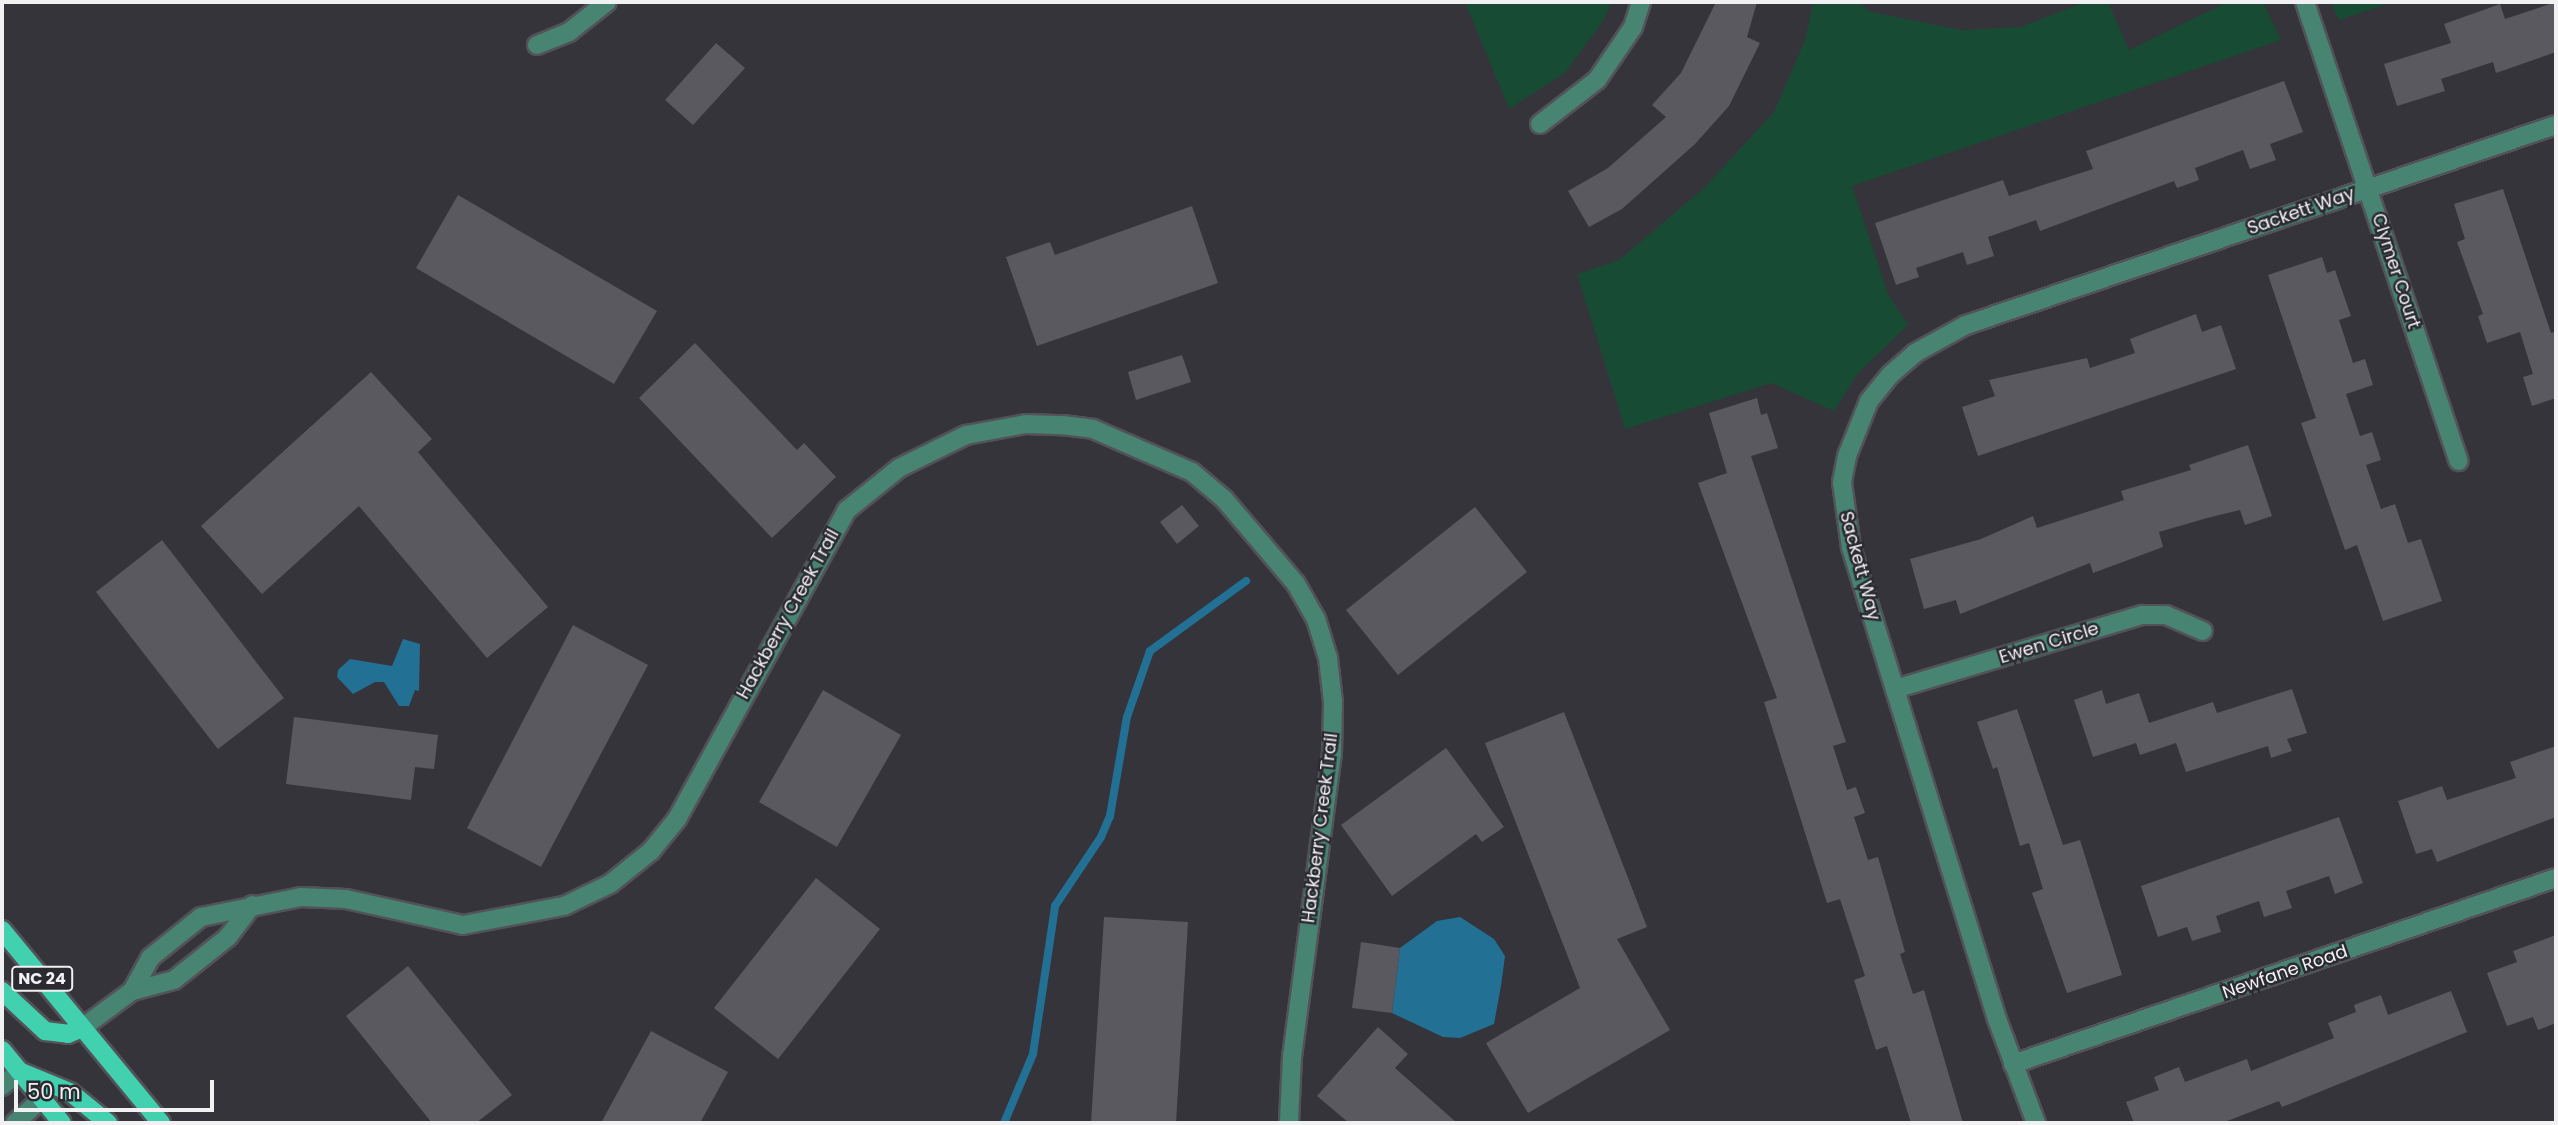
<!DOCTYPE html>
<html>
<head>
<meta charset="utf-8">
<style>
	body { margin:0 }
	#map { position:relative; width:2558px; height:1125px; overflow:hidden; background:#34343a; font-family:Poppins,sans-serif }
	div>[style] { position:absolute }
	.green>* { inset:0; background:#184b33 }
	.water>* { inset:0; background:#237095 }
	.stream>* { height:8px; margin:-4px; padding:0 4px; transform-origin:4px; border-radius:4px; background:#237095 }
	.building>* { inset:0; background:#59595f }
	.roads { filter:drop-shadow(2px 0 #525258) drop-shadow(-2px 0 #525258) drop-shadow(0 2px #525258) drop-shadow(0 -2px #525258) }
	.minor>* { height:18px; margin:-9px; padding:0 9px; transform-origin:9px; border-radius:9px; background:#478472 }
	.major>* { height:18px; margin:-9px; padding:0 9px; transform-origin:9px; border-radius:9px; background:#42d1af }
	span { translate:-50% -50%; white-space:nowrap; text-align:center; line-height:1.15; -webkit-text-stroke:5px #2a2a30; paint-order:stroke }
	.shield-label span { padding:2px 5px; background:#2a2a30; border:2px solid; border-radius:5px; -webkit-text-stroke-width:0 }
	.shield-label { font-size:16px; color:#f1f1f4; font-weight:700 }
	.street-label { font-size:18px; color:#f1f1f4 }
	.frame { position:absolute; inset:0; border:4px solid #f1f1f4; pointer-events:none }
	.scale { position:absolute; left:14px; top:1080px; width:200px; height:32px; box-sizing:border-box; border:4px solid #f1f1f4; border-top:0; padding-left:9px; font-size:21px; line-height:24px; white-space:nowrap; color:#f1f1f4; -webkit-text-stroke:5px #2a2a30; paint-order:stroke }
</style>
</head>
<body>
<div id="map">
	<div class="green">
		<i style="clip-path:polygon(1465px 2px,1611px 2px,1605px 18px,1565px 73px,1509px 109px)"></i>
		<i style="clip-path:polygon(1813px 2px,1858px 2px,1871px 12px,1961px 30px,2021px 27px,2084px 2px,2108px 2px,2129px 50px,2227px 2px,2263px 2px,2281px 40px,1852px 186px,1888px 294px,1908px 325px,1858px 373px,1834px 411px,1771px 383px,1625px 429px,1577px 274px,1619px 260px,1704px 188px,1774px 112px,1805px 40px)"></i>
		<i style="clip-path:polygon(2331px 2px,2393px 2px,2339px 20px)"></i>
	</div>
	<div class="water">
		<i style="clip-path:polygon(403px 639px,420px 644px,419px 691px,415px 690px,409px 706px,399px 706px,384px 682px,375px 682px,353px 694px,337px 677px,338px 670px,350px 659px,392px 666px)"></i>
		<i style="clip-path:polygon(1460px 917px,1494px 939px,1505px 956px,1501px 986px,1494px 1024px,1460px 1038px,1443px 1037px,1392px 1013px,1400px 948px,1437px 921px)"></i>
	</div>
	<div class="stream">
		<i style="left:1004px;top:1123px;width:75px;rotate:-67.2deg"></i>
		<i style="left:1033px;top:1054px;width:150px;rotate:-81.5deg"></i>
		<i style="left:1055px;top:906px;width:83px;rotate:-56.3deg"></i>
		<i style="left:1101px;top:837px;width:23px;rotate:-67deg"></i>
		<i style="left:1110px;top:816px;width:100px;rotate:-80.3deg"></i>
		<i style="left:1127px;top:717px;width:70px;rotate:-70.8deg"></i>
		<i style="left:1150px;top:651px;width:119px;rotate:-36.1deg"></i>
	</div>
	<div class="building">
		<i style="clip-path:polygon(1716px 2px,1757px 2px,1747px 37px,1760px 43px,1729px 106px,1695px 144px,1622px 209px,1589px 227px,1568px 191px,1608px 168px,1666px 117px,1652px 105px,1681px 73px)"></i>
		<i style="clip-path:polygon(2556px 2px,2556px 52px,2496px 73px,2493px 62px,2441px 79px,2445px 91px,2397px 106px,2384px 64px,2451px 43px,2444px 24px,2500px 4px,2505px 19px)"></i>
		<i style="clip-path:polygon(716px 43px,745px 68px,693px 125px,665px 100px)"></i>
		<i style="clip-path:polygon(2284px 81px,2303px 132px,2270px 144px,2276px 160px,2250px 169px,2243px 150px,2195px 168px,2199px 180px,2177px 188px,2174px 181px,2040px 231px,2036px 220px,1988px 237px,1994px 256px,1967px 265px,1963px 252px,1916px 268px,1919px 277px,1896px 285px,1875px 223px,2003px 180px,2009px 196px,2093px 169px,2086px 151px)"></i>
		<i style="clip-path:polygon(2503px 189px,2551px 333px,2556px 331px,2556px 398px,2532px 406px,2523px 377px,2533px 374px,2520px 332px,2487px 343px,2478px 316px,2483px 314px,2457px 242px,2465px 239px,2454px 204px)"></i>
		<i style="clip-path:polygon(458px 195px,657px 311px,614px 384px,416px 268px)"></i>
		<i style="clip-path:polygon(1192px 206px,1218px 283px,1037px 346px,1006px 257px,1050px 242px,1055px 255px)"></i>
		<i style="clip-path:polygon(2322px 257px,2327px 273px,2335px 270px,2351px 316px,2339px 320px,2353px 363px,2365px 359px,2373px 385px,2346px 394px,2360px 436px,2372px 432px,2381px 460px,2366px 465px,2381px 509px,2395px 504px,2408px 543px,2421px 539px,2442px 601px,2383px 621px,2357px 545px,2345px 550px,2301px 423px,2316px 418px,2268px 275px)"></i>
		<i style="clip-path:polygon(2196px 314px,2202px 332px,2221px 325px,2236px 369px,1978px 456px,1962px 407px,1995px 396px,1989px 380px,2087px 358px,2090px 368px,2135px 353px,2130px 339px)"></i>
		<i style="clip-path:polygon(695px 343px,797px 450px,804px 443px,836px 477px,772px 538px,639px 398px)"></i>
		<i style="clip-path:polygon(1182px 355px,1191px 382px,1136px 400px,1128px 372px)"></i>
		<i style="clip-path:polygon(371px 372px,432px 439px,418px 452px,548px 607px,487px 658px,359px 506px,262px 594px,201px 526px)"></i>
		<i style="clip-path:polygon(1757px 398px,1761px 415px,1767px 413px,1778px 448px,1751px 456px,1846px 742px,1833px 746px,1847px 790px,1856px 787px,1865px 813px,1854px 817px,1868px 860px,1878px 857px,1905px 952px,1900px 954px,1913px 994px,1924px 990px,1963px 1123px,1911px 1123px,1887px 1046px,1876px 1050px,1854px 980px,1865px 976px,1840px 899px,1827px 903px,1764px 702px,1777px 698px,1698px 483px,1727px 473px,1709px 413px)"></i>
		<i style="clip-path:polygon(2248px 445px,2272px 516px,2245px 525px,2240px 510px,2207px 518px,2159px 532px,2163px 547px,2093px 573px,2090px 563px,1960px 614px,1956px 600px,1924px 609px,1910px 559px,1981px 539px,2033px 516px,2037px 528px,2124px 500px,2121px 491px,2191px 470px,2189px 465px)"></i>
		<i style="clip-path:polygon(1182px 505px,1199px 526px,1177px 544px,1160px 522px)"></i>
		<i style="clip-path:polygon(1475px 507px,1527px 572px,1398px 675px,1346px 610px)"></i>
		<i style="clip-path:polygon(162px 540px,284px 698px,218px 749px,96px 592px)"></i>
		<i style="clip-path:polygon(573px 625px,648px 665px,541px 867px,467px 828px)"></i>
		<i style="clip-path:polygon(2292px 689px,2307px 733px,2287px 739px,2292px 751px,2271px 758px,2268px 746px,2186px 772px,2176px 743px,2140px 755px,2136px 743px,2093px 757px,2074px 700px,2102px 690px,2106px 704px,2139px 693px,2149px 723px,2213px 702px,2217px 713px)"></i>
		<i style="clip-path:polygon(823px 690px,901px 735px,837px 847px,759px 802px)"></i>
		<i style="clip-path:polygon(2017px 709px,2063px 845px,2080px 840px,2122px 975px,2067px 993px,2032px 893px,2043px 889px,2029px 843px,2020px 846px,1997px 767px,1993px 769px,1977px 722px)"></i>
		<i style="clip-path:polygon(1564px 712px,1647px 927px,1617px 939px,1670px 1030px,1528px 1113px,1486px 1043px,1580px 988px,1485px 743px)"></i>
		<i style="clip-path:polygon(294px 717px,438px 735px,434px 769px,415px 767px,411px 800px,286px 784px)"></i>
		<i style="clip-path:polygon(2556px 746px,2556px 817px,2437px 862px,2432px 849px,2416px 854px,2398px 801px,2442px 786px,2447px 800px,2516px 778px,2510px 762px)"></i>
		<i style="clip-path:polygon(1446px 748px,1504px 827px,1482px 842px,1476px 834px,1392px 896px,1341px 825px)"></i>
		<i style="clip-path:polygon(2339px 817px,2363px 883px,2335px 894px,2329px 876px,2286px 891px,2292px 908px,2264px 917px,2259px 901px,2216px 916px,2221px 932px,2192px 941px,2187px 927px,2158px 937px,2141px 886px)"></i>
		<i style="clip-path:polygon(816px 878px,880px 929px,778px 1059px,714px 1008px)"></i>
		<i style="clip-path:polygon(1104px 917px,1188px 922px,1176px 1123px,1091px 1123px)"></i>
		<i style="clip-path:polygon(2556px 935px,2556px 1023px,2538px 1030px,2533px 1017px,2507px 1026px,2487px 973px,2517px 962px,2513px 951px)"></i>
		<i style="clip-path:polygon(1361px 942px,1400px 948px,1392px 1013px,1352px 1008px)"></i>
		<i style="clip-path:polygon(408px 966px,512px 1095px,476px 1123px,432px 1123px,346px 1016px)"></i>
		<i style="clip-path:polygon(2451px 991px,2467px 1032px,2282px 1107px,2279px 1101px,2222px 1123px,2134px 1123px,2126px 1102px,2159px 1090px,2154px 1077px,2179px 1067px,2185px 1082px,2247px 1059px,2251px 1071px,2334px 1038px,2328px 1023px,2356px 1012px,2354px 1005px,2381px 995px,2388px 1015px)"></i>
		<i style="clip-path:polygon(1378px 1027px,1408px 1054px,1395px 1068px,1457px 1123px,1349px 1123px,1317px 1096px)"></i>
		<i style="clip-path:polygon(651px 1031px,728px 1072px,700px 1123px,601px 1123px)"></i>
	</div>
	<div class="roads">
		<div class="minor">
			<i style="left:2305px;top:2px;width:484px;rotate:71.5deg"></i>
			<i style="left:537px;top:45px;width:35px;rotate:-22deg"></i>
			<i style="left:569px;top:32px;width:48px;rotate:-38.3deg"></i>
			<i style="left:1540px;top:124px;width:72px;rotate:-37.7deg"></i>
			<i style="left:1597px;top:80px;width:64px;rotate:-55.8deg"></i>
			<i style="left:1633px;top:27px;width:26px;rotate:-72deg"></i>
			<i style="left:1895px;top:689px;width:258px;rotate:-16.7deg"></i>
			<i style="left:2142px;top:615px;width:24px"></i>
			<i style="left:2166px;top:615px;width:40px;rotate:23.4deg"></i>
			<i style="left:132px;top:991px;width:43px;rotate:-14.7deg"></i>
			<i style="left:174px;top:980px;width:69px;rotate:-38.5deg"></i>
			<i style="left:228px;top:937px;width:40px;rotate:-53deg"></i>
			<i style="left:82px;top:1028px;width:62px;rotate:-36.5deg"></i>
			<i style="left:132px;top:991px;width:38px;rotate:-61deg"></i>
			<i style="left:150px;top:958px;width:65px;rotate:-38.8deg"></i>
			<i style="left:201px;top:917px;width:102px;rotate:-11.3deg"></i>
			<i style="left:301px;top:897px;width:45px;rotate:2.5deg"></i>
			<i style="left:346px;top:899px;width:120px;rotate:12.5deg"></i>
			<i style="left:463px;top:925px;width:103px;rotate:-10.7deg"></i>
			<i style="left:564px;top:906px;width:51px;rotate:-25.6deg"></i>
			<i style="left:610px;top:884px;width:53px;rotate:-38.8deg"></i>
			<i style="left:651px;top:851px;width:41px;rotate:-50.9deg"></i>
			<i style="left:677px;top:819px;width:353px;rotate:-61.2deg"></i>
			<i style="left:847px;top:510px;width:67px;rotate:-38.9deg"></i>
			<i style="left:899px;top:468px;width:75px;rotate:-26.2deg"></i>
			<i style="left:966px;top:435px;width:61px;rotate:-10.4deg"></i>
			<i style="left:1026px;top:424px;width:36px;rotate:2deg"></i>
			<i style="left:1062px;top:425px;width:31px;rotate:7deg"></i>
			<i style="left:1093px;top:429px;width:108px;rotate:23.5deg"></i>
			<i style="left:1192px;top:472px;width:42px;rotate:40.2deg"></i>
			<i style="left:1224px;top:499px;width:111px;rotate:49.7deg"></i>
			<i style="left:1296px;top:584px;width:40px;rotate:60.3deg"></i>
			<i style="left:1316px;top:619px;width:41px;rotate:72.9deg"></i>
			<i style="left:1328px;top:658px;width:44px;rotate:83.5deg"></i>
			<i style="left:1333px;top:702px;width:51px;rotate:91.1deg"></i>
			<i style="left:1332px;top:753px;width:306px;rotate:97.5deg"></i>
			<i style="left:1292px;top:1056px;width:67px;rotate:92.6deg"></i>
			<i style="left:2013px;top:1064px;width:574px;rotate:-18.91deg"></i>
			<i style="left:2px;top:1086px;width:23px;rotate:-41deg"></i>
			<i style="left:15px;top:1123px;width:36px;rotate:-42deg"></i>
			<i style="left:2036px;top:1123px;width:111px;rotate:-110.6deg"></i>
			<i style="left:1997px;top:1019px;width:494px;rotate:-107.2deg"></i>
			<i style="left:1851px;top:547px;width:66px;rotate:-97.9deg"></i>
			<i style="left:1842px;top:482px;width:26px;rotate:-79deg"></i>
			<i style="left:1847px;top:456px;width:59px;rotate:-68.2deg"></i>
			<i style="left:1869px;top:401px;width:33px;rotate:-51deg"></i>
			<i style="left:1890px;top:375px;width:33px;rotate:-41deg"></i>
			<i style="left:1915px;top:353px;width:58px;rotate:-28.8deg"></i>
			<i style="left:1966px;top:325px;width:623px;rotate:-18.73deg"></i>
		</div>
		<div class="major">
			<i style="left:2px;top:930px;width:250px;rotate:50.5deg"></i>
			<i style="left:2px;top:991px;width:59px;rotate:42.9deg"></i>
			<i style="left:45px;top:1031px;width:23px;rotate:7deg"></i>
			<i style="left:68px;top:1034px;width:15px;rotate:-23deg"></i>
			<i style="left:2px;top:1050px;width:94px;rotate:50.6deg"></i>
			<i style="left:19px;top:1071px;width:55px;rotate:22.4deg"></i>
			<i style="left:70px;top:1092px;width:49px;rotate:39.2deg"></i>
		</div>
	</div>
	<div class="shield-label">
		<span style="left:42px;top:979px">NC 24</span>
	</div>
	<div class="street-label">
		<span style="left:2301px;top:211px;rotate:-19deg">Sackett Way</span>
		<span style="left:2396px;top:271px;rotate:72deg">Clymer Court</span>
		<span style="left:1860px;top:566px;rotate:75deg">Sackett Way</span>
		<span style="left:788px;top:614px;rotate:-61deg">Hackberry Creek Trail</span>
		<span style="left:2049px;top:643px;rotate:-17deg">Ewen Circle</span>
		<span style="left:1320px;top:828px;rotate:-83deg">Hackberry Creek Trail</span>
		<span style="left:2285px;top:972px;rotate:-19deg">Newfane Road</span>
	</div>
	<div class="frame"></div>
	<div class="scale">50 m</div>
</div>
</body>
</html>
